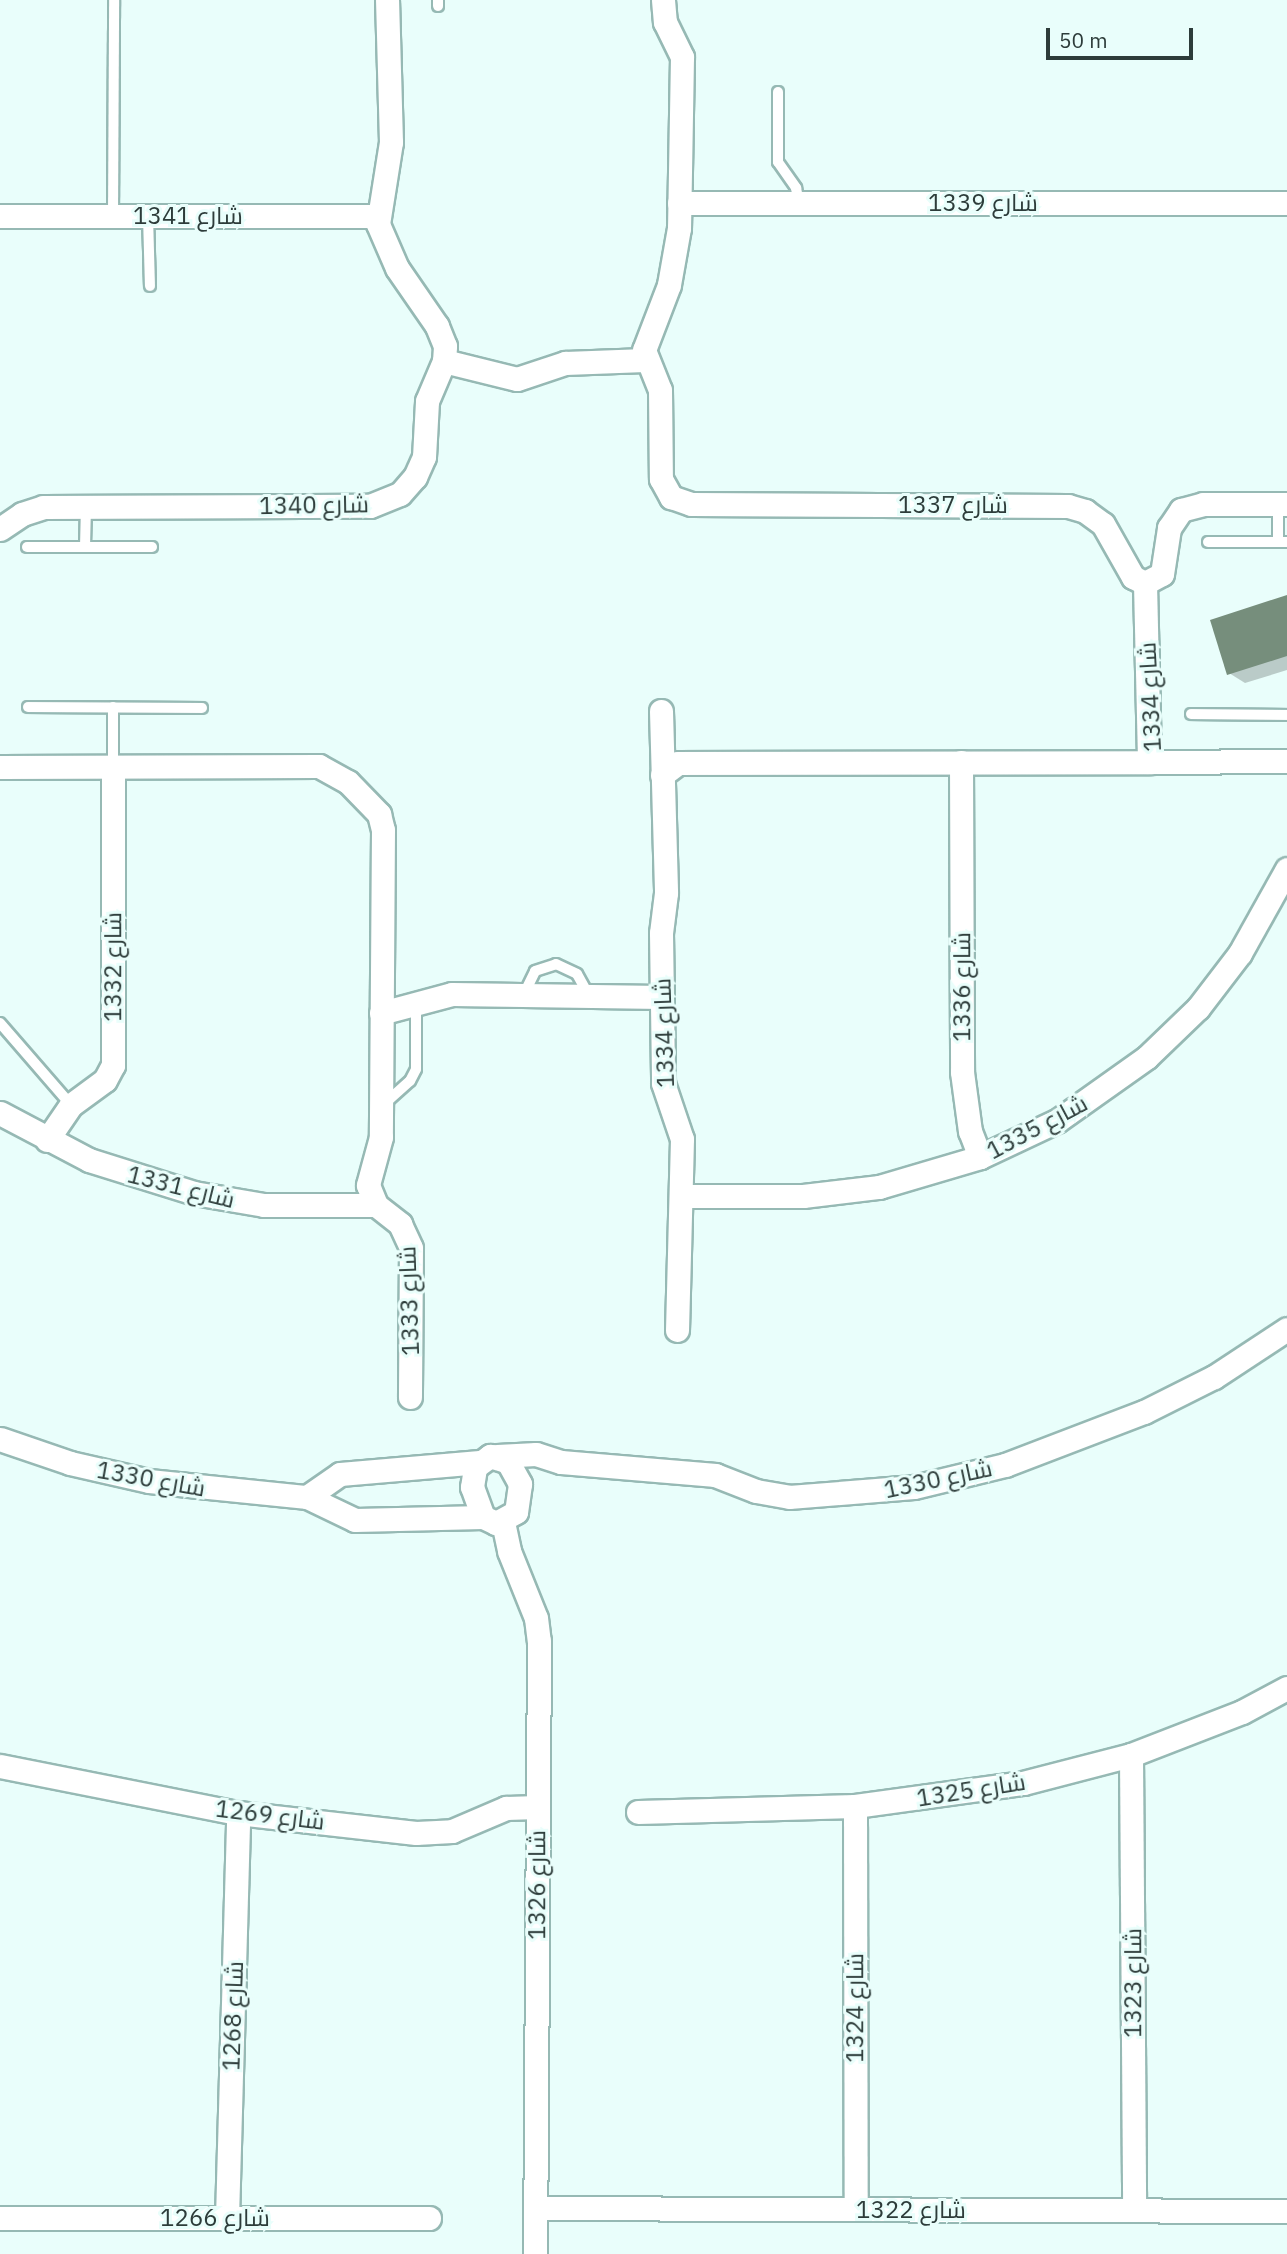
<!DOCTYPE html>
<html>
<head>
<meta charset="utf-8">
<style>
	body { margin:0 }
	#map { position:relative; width:1287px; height:2254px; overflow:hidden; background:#e9fefb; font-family:"IBM Plex Sans",Cairo,sans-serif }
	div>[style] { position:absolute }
	.shadow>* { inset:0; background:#0003 }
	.building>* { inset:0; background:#768e7c }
	.roads { filter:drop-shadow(2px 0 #96b9b4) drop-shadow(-2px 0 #96b9b4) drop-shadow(0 2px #96b9b4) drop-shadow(0 -2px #96b9b4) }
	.lane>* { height:10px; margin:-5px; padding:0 5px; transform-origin:5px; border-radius:5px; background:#fff }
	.street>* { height:23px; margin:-11.5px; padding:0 11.5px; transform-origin:11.5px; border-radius:11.5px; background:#fff }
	span { translate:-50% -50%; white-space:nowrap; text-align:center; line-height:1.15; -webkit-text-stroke:6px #e9fefb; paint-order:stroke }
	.street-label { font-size:24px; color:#2d3c3a }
	.scale { position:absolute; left:1046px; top:28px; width:147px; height:32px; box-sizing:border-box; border:4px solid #2d3c3a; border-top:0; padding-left:9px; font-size:21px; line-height:24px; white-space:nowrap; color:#2d3c3a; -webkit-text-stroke:5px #e9fefb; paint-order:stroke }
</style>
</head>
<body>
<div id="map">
	<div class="shadow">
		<i style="clip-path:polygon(1287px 597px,1287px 670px,1245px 683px,1229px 673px)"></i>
	</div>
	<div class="building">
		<i style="clip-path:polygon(1287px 595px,1287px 656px,1227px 675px,1210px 620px)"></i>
	</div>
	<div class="roads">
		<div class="lane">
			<i style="left:438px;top:0;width:6px;rotate:90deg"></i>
			<i style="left:778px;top:92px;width:70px;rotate:90deg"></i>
			<i style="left:778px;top:162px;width:32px;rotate:55deg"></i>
			<i style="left:796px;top:188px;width:15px;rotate:79deg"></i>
			<i style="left:113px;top:216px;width:216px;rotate:-89.7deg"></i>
			<i style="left:148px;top:216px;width:70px;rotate:88.4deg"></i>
			<i style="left:1208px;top:542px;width:79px"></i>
			<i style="left:1278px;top:542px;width:38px;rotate:-90deg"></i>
			<i style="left:27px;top:547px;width:125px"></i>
			<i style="left:85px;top:547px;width:40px;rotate:-88.6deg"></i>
			<i style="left:28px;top:707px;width:174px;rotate:0.3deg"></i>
			<i style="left:113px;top:707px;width:60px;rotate:90deg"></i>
			<i style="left:1191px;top:714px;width:96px;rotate:0.6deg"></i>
			<i style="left:524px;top:994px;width:25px;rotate:-64deg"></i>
			<i style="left:535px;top:971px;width:22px;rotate:-18deg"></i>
			<i style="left:556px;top:964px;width:23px;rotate:25deg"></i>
			<i style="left:577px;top:974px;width:23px;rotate:61deg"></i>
			<i style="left:0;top:1023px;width:108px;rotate:49.1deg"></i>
			<i style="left:383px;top:1105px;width:36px;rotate:-42deg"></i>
			<i style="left:410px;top:1081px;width:13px;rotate:-63deg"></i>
			<i style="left:416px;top:1069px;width:63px;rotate:-90deg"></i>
		</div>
		<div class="street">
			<i style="left:663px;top:0;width:22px;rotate:85deg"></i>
			<i style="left:665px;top:22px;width:39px;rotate:64deg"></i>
			<i style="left:682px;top:57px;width:171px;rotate:91deg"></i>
			<i style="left:679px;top:228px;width:58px;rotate:100deg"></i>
			<i style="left:669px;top:285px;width:70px;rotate:111deg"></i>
			<i style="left:644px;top:350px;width:43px;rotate:68.2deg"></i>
			<i style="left:660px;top:390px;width:89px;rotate:89.4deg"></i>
			<i style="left:661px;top:479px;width:21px;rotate:61deg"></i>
			<i style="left:671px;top:497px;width:21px;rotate:19deg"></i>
			<i style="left:691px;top:504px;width:377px;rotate:0.3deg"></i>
			<i style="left:1068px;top:506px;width:18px;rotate:16deg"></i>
			<i style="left:1085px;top:511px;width:22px;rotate:36deg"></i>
			<i style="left:1103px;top:524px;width:61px;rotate:60.5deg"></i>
			<i style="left:1133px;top:577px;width:13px;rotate:27deg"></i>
			<i style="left:1145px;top:583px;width:19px;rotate:-28deg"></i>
			<i style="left:1162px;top:574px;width:47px;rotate:-81.3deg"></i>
			<i style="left:1169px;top:528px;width:22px;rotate:-56deg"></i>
			<i style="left:1181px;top:510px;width:23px;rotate:-15deg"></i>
			<i style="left:1203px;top:504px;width:84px"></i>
			<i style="left:679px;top:203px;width:608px"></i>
			<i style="left:0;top:216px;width:377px"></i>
			<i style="left:444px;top:361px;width:75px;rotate:13.9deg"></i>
			<i style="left:517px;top:379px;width:51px;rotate:-18.4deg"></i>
			<i style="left:565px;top:363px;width:80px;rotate:-2.1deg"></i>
			<i style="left:0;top:529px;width:27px;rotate:-34deg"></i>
			<i style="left:22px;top:514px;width:22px;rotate:-18deg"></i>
			<i style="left:43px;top:507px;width:327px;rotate:-0.2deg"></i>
			<i style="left:370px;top:506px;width:32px;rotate:-22deg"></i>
			<i style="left:400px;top:494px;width:23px;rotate:-49deg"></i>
			<i style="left:415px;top:477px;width:22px;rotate:-66deg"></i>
			<i style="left:424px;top:457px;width:56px;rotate:-86.9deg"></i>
			<i style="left:427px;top:401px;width:43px;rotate:-67deg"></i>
			<i style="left:444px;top:361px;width:15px;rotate:-86deg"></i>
			<i style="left:445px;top:346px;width:22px;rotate:-112deg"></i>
			<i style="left:437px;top:326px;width:70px;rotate:-124.6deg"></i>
			<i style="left:397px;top:268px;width:48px;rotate:-113.4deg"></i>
			<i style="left:378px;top:224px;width:83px;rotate:-81deg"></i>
			<i style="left:391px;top:142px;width:142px;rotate:-91.6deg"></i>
			<i style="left:1145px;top:583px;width:179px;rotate:88.7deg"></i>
			<i style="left:1149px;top:762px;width:138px;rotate:-0.4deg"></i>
			<i style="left:661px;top:711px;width:182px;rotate:88.4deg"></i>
			<i style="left:666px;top:893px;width:40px;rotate:97.1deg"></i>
			<i style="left:661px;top:933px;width:150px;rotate:89.2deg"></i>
			<i style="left:663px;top:1083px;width:59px;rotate:71.3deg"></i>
			<i style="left:682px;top:1139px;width:191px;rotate:91.5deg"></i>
			<i style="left:961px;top:762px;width:310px;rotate:89.8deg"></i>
			<i style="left:962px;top:1072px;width:60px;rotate:82.3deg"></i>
			<i style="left:970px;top:1131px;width:28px;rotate:69deg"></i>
			<i style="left:0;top:767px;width:319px;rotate:-0.2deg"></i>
			<i style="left:319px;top:766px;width:33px;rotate:29deg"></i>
			<i style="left:348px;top:782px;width:45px;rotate:45.9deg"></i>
			<i style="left:379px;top:814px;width:16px;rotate:76deg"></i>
			<i style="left:383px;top:830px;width:307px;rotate:90.4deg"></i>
			<i style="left:381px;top:1137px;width:50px;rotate:105.2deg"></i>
			<i style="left:368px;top:1185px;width:22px;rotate:68deg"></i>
			<i style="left:376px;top:1205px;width:31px;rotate:38deg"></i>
			<i style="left:400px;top:1224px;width:26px;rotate:65deg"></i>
			<i style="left:411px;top:1248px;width:149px;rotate:90.4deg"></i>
			<i style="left:662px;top:775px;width:20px;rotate:-37deg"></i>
			<i style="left:678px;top:763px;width:471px;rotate:-0.1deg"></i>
			<i style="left:381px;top:1013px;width:73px;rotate:-15deg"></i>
			<i style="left:452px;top:994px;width:210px;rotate:0.8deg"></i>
			<i style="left:0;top:1113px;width:101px;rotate:27.8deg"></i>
			<i style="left:89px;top:1160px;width:110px;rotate:17.4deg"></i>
			<i style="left:194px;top:1193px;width:71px;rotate:9.7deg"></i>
			<i style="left:264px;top:1205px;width:112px"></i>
			<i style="left:47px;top:1140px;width:42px;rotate:-55.6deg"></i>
			<i style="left:71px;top:1105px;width:42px;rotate:-36.3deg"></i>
			<i style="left:105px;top:1080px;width:17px;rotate:-62deg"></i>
			<i style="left:113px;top:1065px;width:298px;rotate:-90deg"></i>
			<i style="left:682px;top:1196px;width:121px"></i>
			<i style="left:803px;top:1196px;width:77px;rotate:-6.8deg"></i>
			<i style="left:879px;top:1187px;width:105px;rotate:-16.5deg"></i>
			<i style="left:980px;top:1157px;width:85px;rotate:-25.1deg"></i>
			<i style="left:1057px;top:1121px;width:110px;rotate:-35.4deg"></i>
			<i style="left:1147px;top:1057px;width:71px;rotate:-43.9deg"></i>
			<i style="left:1198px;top:1008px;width:69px;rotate:-52.6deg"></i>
			<i style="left:1240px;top:953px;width:96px;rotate:-60.8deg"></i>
			<i style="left:0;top:1439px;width:74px;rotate:18.9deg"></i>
			<i style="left:70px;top:1463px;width:81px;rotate:12.8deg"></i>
			<i style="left:149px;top:1481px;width:159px;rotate:5.8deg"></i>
			<i style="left:307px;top:1497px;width:53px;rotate:25.6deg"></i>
			<i style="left:355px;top:1520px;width:128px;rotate:-1.3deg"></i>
			<i style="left:490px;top:1456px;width:19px;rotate:18deg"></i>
			<i style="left:508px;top:1462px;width:25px;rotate:61deg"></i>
			<i style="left:520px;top:1484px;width:28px;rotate:98deg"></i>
			<i style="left:516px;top:1512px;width:23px;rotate:151deg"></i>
			<i style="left:496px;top:1523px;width:14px;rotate:-155deg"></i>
			<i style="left:483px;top:1517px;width:32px;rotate:-110deg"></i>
			<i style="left:472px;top:1487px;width:20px;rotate:-81deg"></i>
			<i style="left:475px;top:1467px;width:19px;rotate:-36deg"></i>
			<i style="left:497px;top:1456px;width:39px;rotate:-3deg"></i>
			<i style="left:536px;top:1454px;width:26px;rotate:18deg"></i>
			<i style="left:561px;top:1462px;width:155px;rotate:4.8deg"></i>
			<i style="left:715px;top:1475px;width:44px;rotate:21.3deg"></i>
			<i style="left:756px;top:1491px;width:34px;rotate:10deg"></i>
			<i style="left:789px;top:1497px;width:125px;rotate:-4.6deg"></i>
			<i style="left:914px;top:1487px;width:94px;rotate:-13.6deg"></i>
			<i style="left:1005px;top:1465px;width:149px;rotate:-20.9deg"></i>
			<i style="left:1144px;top:1412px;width:78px;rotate:-26.6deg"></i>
			<i style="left:1214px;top:1377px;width:87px;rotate:-33.3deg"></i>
			<i style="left:307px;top:1497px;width:40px;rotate:-34.9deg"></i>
			<i style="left:340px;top:1474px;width:140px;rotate:-4.9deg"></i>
			<i style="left:503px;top:1522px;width:30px;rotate:78deg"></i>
			<i style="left:509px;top:1551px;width:72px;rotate:68.1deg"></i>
			<i style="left:536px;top:1618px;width:23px;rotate:83deg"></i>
			<i style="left:539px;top:1641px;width:613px;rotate:90.37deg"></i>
			<i style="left:1131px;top:1755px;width:455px;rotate:89.6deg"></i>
			<i style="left:0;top:1766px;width:243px;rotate:11.2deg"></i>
			<i style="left:238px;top:1813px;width:179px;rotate:6.4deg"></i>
			<i style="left:416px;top:1833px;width:36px;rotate:-3deg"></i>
			<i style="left:452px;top:1831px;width:59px;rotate:-23.1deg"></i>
			<i style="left:506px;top:1808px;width:32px;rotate:-2deg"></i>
			<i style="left:855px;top:1806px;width:403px;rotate:89.9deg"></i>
			<i style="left:638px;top:1812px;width:217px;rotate:-1.6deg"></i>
			<i style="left:855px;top:1806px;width:170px;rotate:-7.8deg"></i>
			<i style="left:1023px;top:1783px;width:112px;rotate:-14.5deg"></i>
			<i style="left:1131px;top:1755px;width:119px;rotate:-21.2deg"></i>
			<i style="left:1242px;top:1712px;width:51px;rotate:-28.1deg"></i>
			<i style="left:535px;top:2208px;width:752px;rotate:0.23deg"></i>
			<i style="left:0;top:2218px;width:429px"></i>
			<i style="left:227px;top:2218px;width:405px;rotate:-88.4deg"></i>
		</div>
	</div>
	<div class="street-label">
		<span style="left:983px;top:203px">شارع 1339</span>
		<span style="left:188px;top:216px">شارع 1341</span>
		<span style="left:314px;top:505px;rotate:-1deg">شارع 1340</span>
		<span style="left:953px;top:505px">شارع 1337</span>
		<span style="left:1150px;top:697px;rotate:-93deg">شارع 1334</span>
		<span style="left:113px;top:967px;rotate:-90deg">شارع 1332</span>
		<span style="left:962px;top:987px;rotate:-90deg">شارع 1336</span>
		<span style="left:664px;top:1033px;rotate:-92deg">شارع 1334</span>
		<span style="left:1037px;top:1127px;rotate:-28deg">شارع 1335</span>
		<span style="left:181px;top:1187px;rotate:14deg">شارع 1331</span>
		<span style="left:409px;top:1301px;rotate:-92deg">شارع 1333</span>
		<span style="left:151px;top:1479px;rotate:10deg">شارع 1330</span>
		<span style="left:938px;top:1479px;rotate:-12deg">شارع 1330</span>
		<span style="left:971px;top:1790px;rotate:-9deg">شارع 1325</span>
		<span style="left:270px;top:1815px;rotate:7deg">شارع 1269</span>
		<span style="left:537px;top:1885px;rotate:-90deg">شارع 1326</span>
		<span style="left:1133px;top:1983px;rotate:-90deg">شارع 1323</span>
		<span style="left:855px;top:2008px;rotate:-90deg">شارع 1324</span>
		<span style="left:233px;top:2016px;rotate:-88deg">شارع 1268</span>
		<span style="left:911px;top:2210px">شارع 1322</span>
		<span style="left:215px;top:2218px">شارع 1266</span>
	</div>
	<div class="scale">50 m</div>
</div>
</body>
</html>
